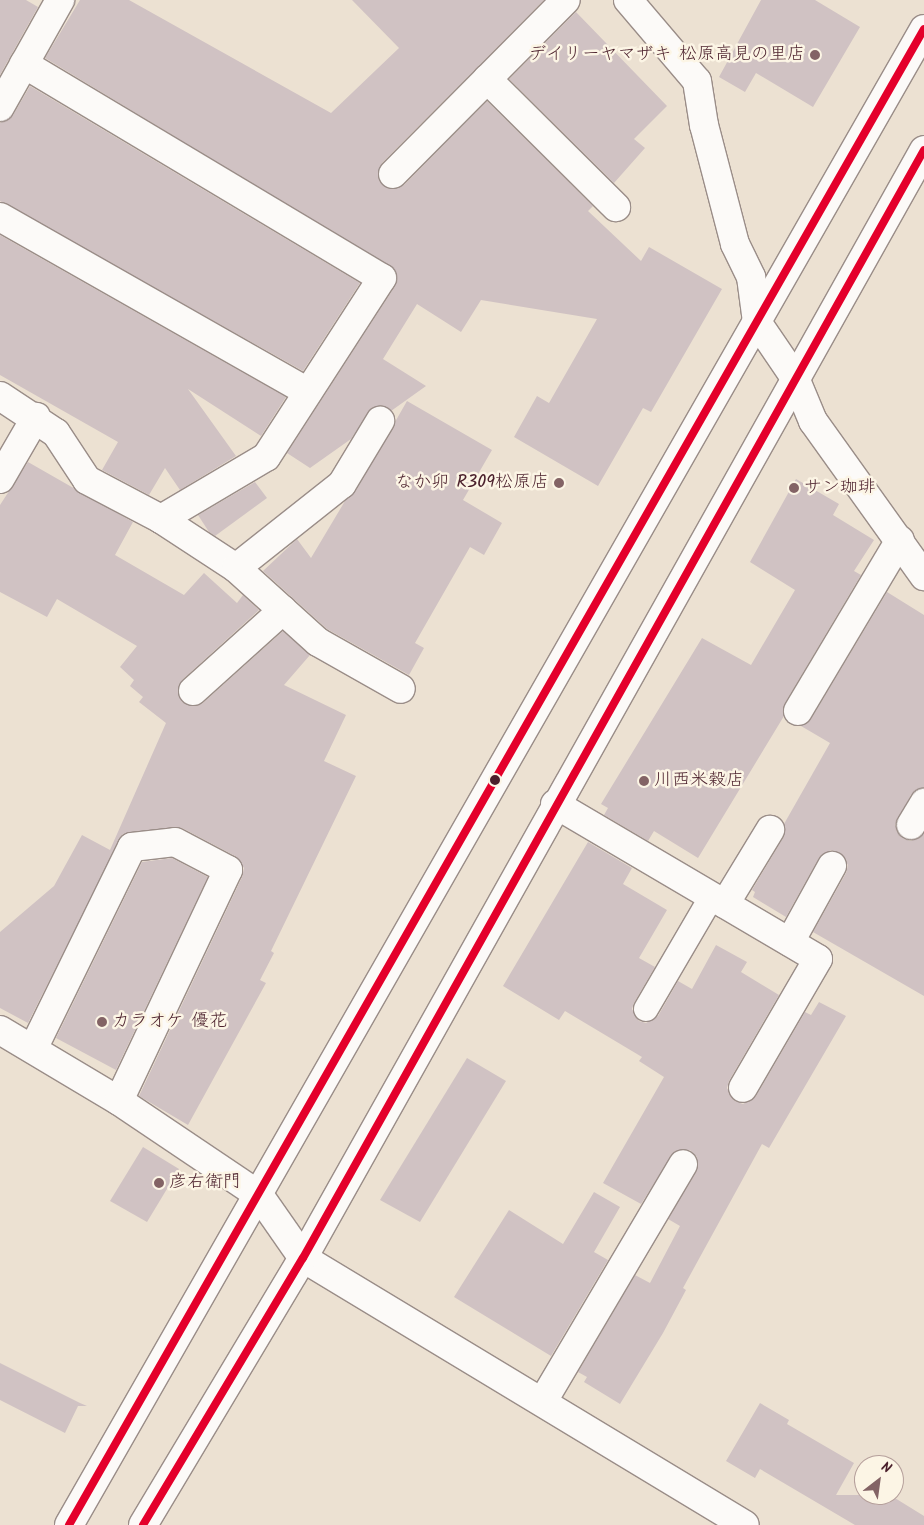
<!DOCTYPE html>
<html>
<head>
<meta charset="utf-8">
<style>
	body { margin:0 }
	#map { position:relative; width:924px; height:1525px; overflow:hidden; background:#ece1d2; font-family:Kalam,"Klee One",sans-serif }
	div>[style] { position:absolute }
	.building>* { inset:0; background:#d0c2c3 }
	.roads { filter:drop-shadow(1px 0 #9a8d88) drop-shadow(-1px 0 #9a8d88) drop-shadow(0 1px #9a8d88) drop-shadow(0 -1px #9a8d88) }
	.lane>* { height:24px; margin:-12px; padding:0 12px; transform-origin:12px; border-radius:12px; background:#fcfaf8 }
	.street>* { height:28px; margin:-14px; padding:0 14px; transform-origin:14px; border-radius:14px; background:#fcfaf8 }
	.highway>* { height:28px; margin:-14px; padding:0 14px; transform-origin:14px; border-radius:14px; background:#fcfaf8 }
	.bus-1>* { height:8px; margin:-4px; padding:0 4px; transform-origin:4px; border-radius:4px; background:#e4002b }
	.dots>* { width:14px; height:14px; translate:-50% -50%; box-sizing:border-box; border:2px solid #fcf5e5; border-radius:50% }
	span { translate:-50% -50%; white-space:nowrap; text-align:center; line-height:1.15; -webkit-text-stroke:5px #fcf5e5; paint-order:stroke }
	.poi-label { font-size:18px; color:#4a1f2b }
	.right { translate:-100% -50%; text-align:right }
	.left { translate:0 -50%; text-align:left }
	.north { position:absolute; left:854px; top:1455px; width:50px; height:50px; box-sizing:border-box; background:#fcf5e5; border:1px solid #b59f9b; border-radius:50%; rotate:30deg; font-size:14px; font-weight:700; line-height:20px; text-align:center; color:#4a1f2b }
	.north::after { content:''; display:block; margin:auto; width:18px; height:22px; background:#836365; clip-path:polygon(50% 0,100% 100%,50% 72%,0 100%) }
</style>
</head>
<body>
<div id="map">
	<div class="building">
		<i style="clip-path:polygon(0 0,26px 0,38px 7px,0 75px)"></i>
		<i style="clip-path:polygon(80px 0,129px 0,331px 113px,399px 48px,352px 0,544px 0,382px 163px,378px 178px,389px 189px,404px 185px,487px 101px,593px 206px,588px 211px,641px 261px,649px 247px,722px 289px,651px 412px,643px 408px,598px 486px,514px 437px,537px 396px,549px 403px,597px 319px,481px 300px,461px 332px,417px 304px,383px 359px,426px 386px,391px 411px,381px 405px,372px 408px,351px 439px,310px 468px,287px 453px,395px 286px,396px 271px,45px 58px)"></i>
		<i style="clip-path:polygon(761px 0,815px 0,860px 27px,813px 107px,756px 73px,745px 92px,719px 77px)"></i>
		<i style="clip-path:polygon(576px 12px,667px 106px,634px 139px,645px 148px,614px 183px,509px 79px)"></i>
		<i style="clip-path:polygon(30px 86px,360px 283px,303px 371px,0 201px,0 123px,13px 115px)"></i>
		<i style="clip-path:polygon(0 235px,286px 397px,261px 436px,188px 389px,236px 456px,180px 490px,165px 468px,149px 495px,102px 470px,118px 442px,0 375px)"></i>
		<i style="clip-path:polygon(407px 401px,492px 450px,463px 500px,502px 523px,484px 555px,470px 547px,415px 643px,424px 648px,409px 675px,327px 629px,263px 571px,297px 539px,311px 558px,345px 501px,355px 492px)"></i>
		<i style="clip-path:polygon(28px 462px,133px 522px,115px 555px,184px 595px,204px 573px,237px 603px,243px 595px,259px 610px,182px 680px,178px 694px,182px 702px,196px 706px,203px 703px,283px 631px,310px 655px,284px 685px,346px 715px,324px 761px,356px 776px,271px 951px,274px 953px,260px 980px,266px 983px,188px 1125px,139px 1096px,242px 877px,244px 868px,235px 856px,182px 828px,123px 834px,28px 1023px,0 1008px,0 932px,54px 886px,82px 835px,110px 850px,166px 723px,139px 702px,143px 697px,130px 686px,134px 680px,120px 667px,137px 646px,57px 599px,47px 617px,0 592px,0 505px)"></i>
		<i style="clip-path:polygon(796px 479px,839px 504px,833px 515px,874px 540px,854px 571px,861px 575px,785px 703px,784px 716px,698px 858px,654px 831px,648px 841px,604px 815px,608px 808px,601px 804px,702px 638px,751px 665px,795px 590px,750px 562px)"></i>
		<i style="clip-path:polygon(255px 482px,267px 498px,215px 536px,209px 532px,198px 515px)"></i>
		<i style="clip-path:polygon(887px 592px,924px 615px,924px 787px,911px 795px,895px 825px,904px 839px,911px 841px,924px 833px,924px 996px,813px 932px,846px 873px,848px 865px,840px 853px,831px 850px,819px 858px,786px 917px,753px 897px,755px 892px,752px 890px,783px 838px,784px 824px,830px 743px,801px 726px,811px 719px)"></i>
		<i style="clip-path:polygon(588px 842px,632px 868px,623px 884px,667px 910px,639px 958px,655px 967px,634px 1003px,632px 1009px,639px 1021px,646px 1023px,658px 1016px,678px 981px,692px 989px,716px 945px,747px 962px,741px 972px,779px 995px,729px 1081px,727px 1088px,735px 1101px,743px 1104px,756px 1096px,805px 1012px,811px 1015px,819px 1002px,846px 1016px,769px 1148px,762px 1144px,683px 1288px,686px 1290px,663px 1333px,620px 1404px,584px 1382px,587px 1377px,578px 1372px,635px 1275px,650px 1283px,680px 1226px,668px 1219px,696px 1172px,697px 1157px,690px 1150px,675px 1151px,641px 1204px,603px 1183px,664px 1077px,639px 1061px,642px 1057px,565px 1011px,559px 1020px,503px 986px)"></i>
		<i style="clip-path:polygon(172px 858px,208px 877px,116px 1070px,56px 1038px,142px 862px)"></i>
		<i style="clip-path:polygon(467px 1058px,506px 1081px,420px 1222px,380px 1200px)"></i>
		<i style="clip-path:polygon(143px 1147px,179px 1169px,147px 1222px,110px 1201px)"></i>
		<i style="clip-path:polygon(594px 1192px,620px 1207px,594px 1252px,608px 1260px,551px 1356px,454px 1297px,509px 1210px,563px 1244px)"></i>
		<i style="clip-path:polygon(0 1363px,80px 1403px,87px 1406px,78px 1406px,65px 1433px,0 1400px)"></i>
		<i style="clip-path:polygon(760px 1403px,789px 1420px,787px 1424px,854px 1463px,836px 1495px,890px 1495px,924px 1516px,924px 1525px,855px 1525px,760px 1469px,755px 1478px,726px 1461px)"></i>
	</div>
	<div class="roads">
		<div class="lane">
			<i style="left:646px;top:1009px;width:131px;rotate:-59.7deg"></i>
		</div>
		<div class="street">
			<i style="left:628px;top:0;width:106px;rotate:49.6deg"></i>
			<i style="left:697px;top:81px;width:45px;rotate:81deg"></i>
			<i style="left:704px;top:125px;width:123px;rotate:75.4deg"></i>
			<i style="left:735px;top:244px;width:37px;rotate:64deg"></i>
			<i style="left:751px;top:277px;width:45px;rotate:82.4deg"></i>
			<i style="left:757px;top:322px;width:68px;rotate:55.8deg"></i>
			<i style="left:795px;top:378px;width:47px;rotate:67.3deg"></i>
			<i style="left:813px;top:421px;width:191px;rotate:54.4deg"></i>
			<i style="left:24px;top:64px;width:417px;rotate:30.9deg"></i>
			<i style="left:382px;top:278px;width:213px;rotate:122.9deg"></i>
			<i style="left:266px;top:457px;width:122px;rotate:149.4deg"></i>
			<i style="left:487px;top:79px;width:182px;rotate:44.8deg"></i>
			<i style="left:0;top:107px;width:123px;rotate:-60.7deg"></i>
			<i style="left:393px;top:174px;width:245px;rotate:-45.2deg"></i>
			<i style="left:0;top:217px;width:354px;rotate:29.6deg"></i>
			<i style="left:0;top:396px;width:67px;rotate:33.5deg"></i>
			<i style="left:56px;top:433px;width:56px;rotate:56.6deg"></i>
			<i style="left:87px;top:480px;width:84px;rotate:27.8deg"></i>
			<i style="left:161px;top:519px;width:90px;rotate:33.2deg"></i>
			<i style="left:236px;top:568px;width:110px;rotate:42.1deg"></i>
			<i style="left:318px;top:642px;width:95px;rotate:29.5deg"></i>
			<i style="left:0;top:479px;width:72px;rotate:-59.9deg"></i>
			<i style="left:236px;top:568px;width:135px;rotate:-38.4deg"></i>
			<i style="left:342px;top:484px;width:74px;rotate:-58.9deg"></i>
			<i style="left:193px;top:691px;width:121px;rotate:-42deg"></i>
			<i style="left:798px;top:711px;width:199px;rotate:-59.2deg"></i>
			<i style="left:555px;top:804px;width:305px;rotate:30.5deg"></i>
			<i style="left:818px;top:959px;width:149px;rotate:120.2deg"></i>
			<i style="left:911px;top:825px;width:26px;rotate:-59deg"></i>
			<i style="left:725px;top:904px;width:87px;rotate:-58.7deg"></i>
			<i style="left:790px;top:942px;width:87px;rotate:-61.1deg"></i>
			<i style="left:0;top:1030px;width:139px;rotate:30.8deg"></i>
			<i style="left:119px;top:1101px;width:169px;rotate:33.9deg"></i>
			<i style="left:259px;top:1195px;width:77px;rotate:55.1deg"></i>
			<i style="left:303px;top:1258px;width:516px;rotate:31.14deg"></i>
			<i style="left:33px;top:1049px;width:225px;rotate:-63.9deg"></i>
			<i style="left:132px;top:847px;width:43px;rotate:-6.6deg"></i>
			<i style="left:175px;top:842px;width:60px;rotate:27.8deg"></i>
			<i style="left:228px;top:870px;width:255px;rotate:115.3deg"></i>
			<i style="left:543px;top:1401px;width:275px;rotate:-59.4deg"></i>
		</div>
		<div class="highway">
			<i style="left:69px;top:1525px;width:1723px;rotate:-60.25deg"></i>
			<i style="left:143px;top:1525px;width:311px;rotate:-59.1deg"></i>
			<i style="left:303px;top:1258px;width:1270px;rotate:-60.73deg"></i>
		</div>
	</div>
	<div class="bus-1">
		<i style="left:69px;top:1525px;width:1723px;rotate:-60.25deg"></i>
		<i style="left:143px;top:1525px;width:311px;rotate:-59.1deg"></i>
		<i style="left:303px;top:1258px;width:1270px;rotate:-60.73deg"></i>
	</div>
	<div class="dots">
		<i style="left:815px;top:55px;background:#836365"></i>
		<i style="left:559px;top:483px;background:#836365"></i>
		<i style="left:794px;top:488px;background:#836365"></i>
		<i style="left:495px;top:780px;background:#4a1f2b"></i>
		<i style="left:644px;top:781px;background:#836365"></i>
		<i style="left:102px;top:1022px;background:#836365"></i>
		<i style="left:159px;top:1183px;background:#836365"></i>
	</div>
	<div class="poi-label">
		<span class="right" style="left:805px;top:55px">デイリーヤマザキ 松原高見の里店</span>
		<span class="right" style="left:549px;top:483px">なか卯 R309松原店</span>
		<span class="left" style="left:804px;top:488px">サン珈琲</span>
		<span class="left" style="left:654px;top:781px">川西米穀店</span>
		<span class="left" style="left:112px;top:1022px">カラオケ 優花</span>
		<span class="left" style="left:169px;top:1183px">彦右衛門</span>
	</div>
	<div class="north">N</div>
</div>
</body>
</html>
